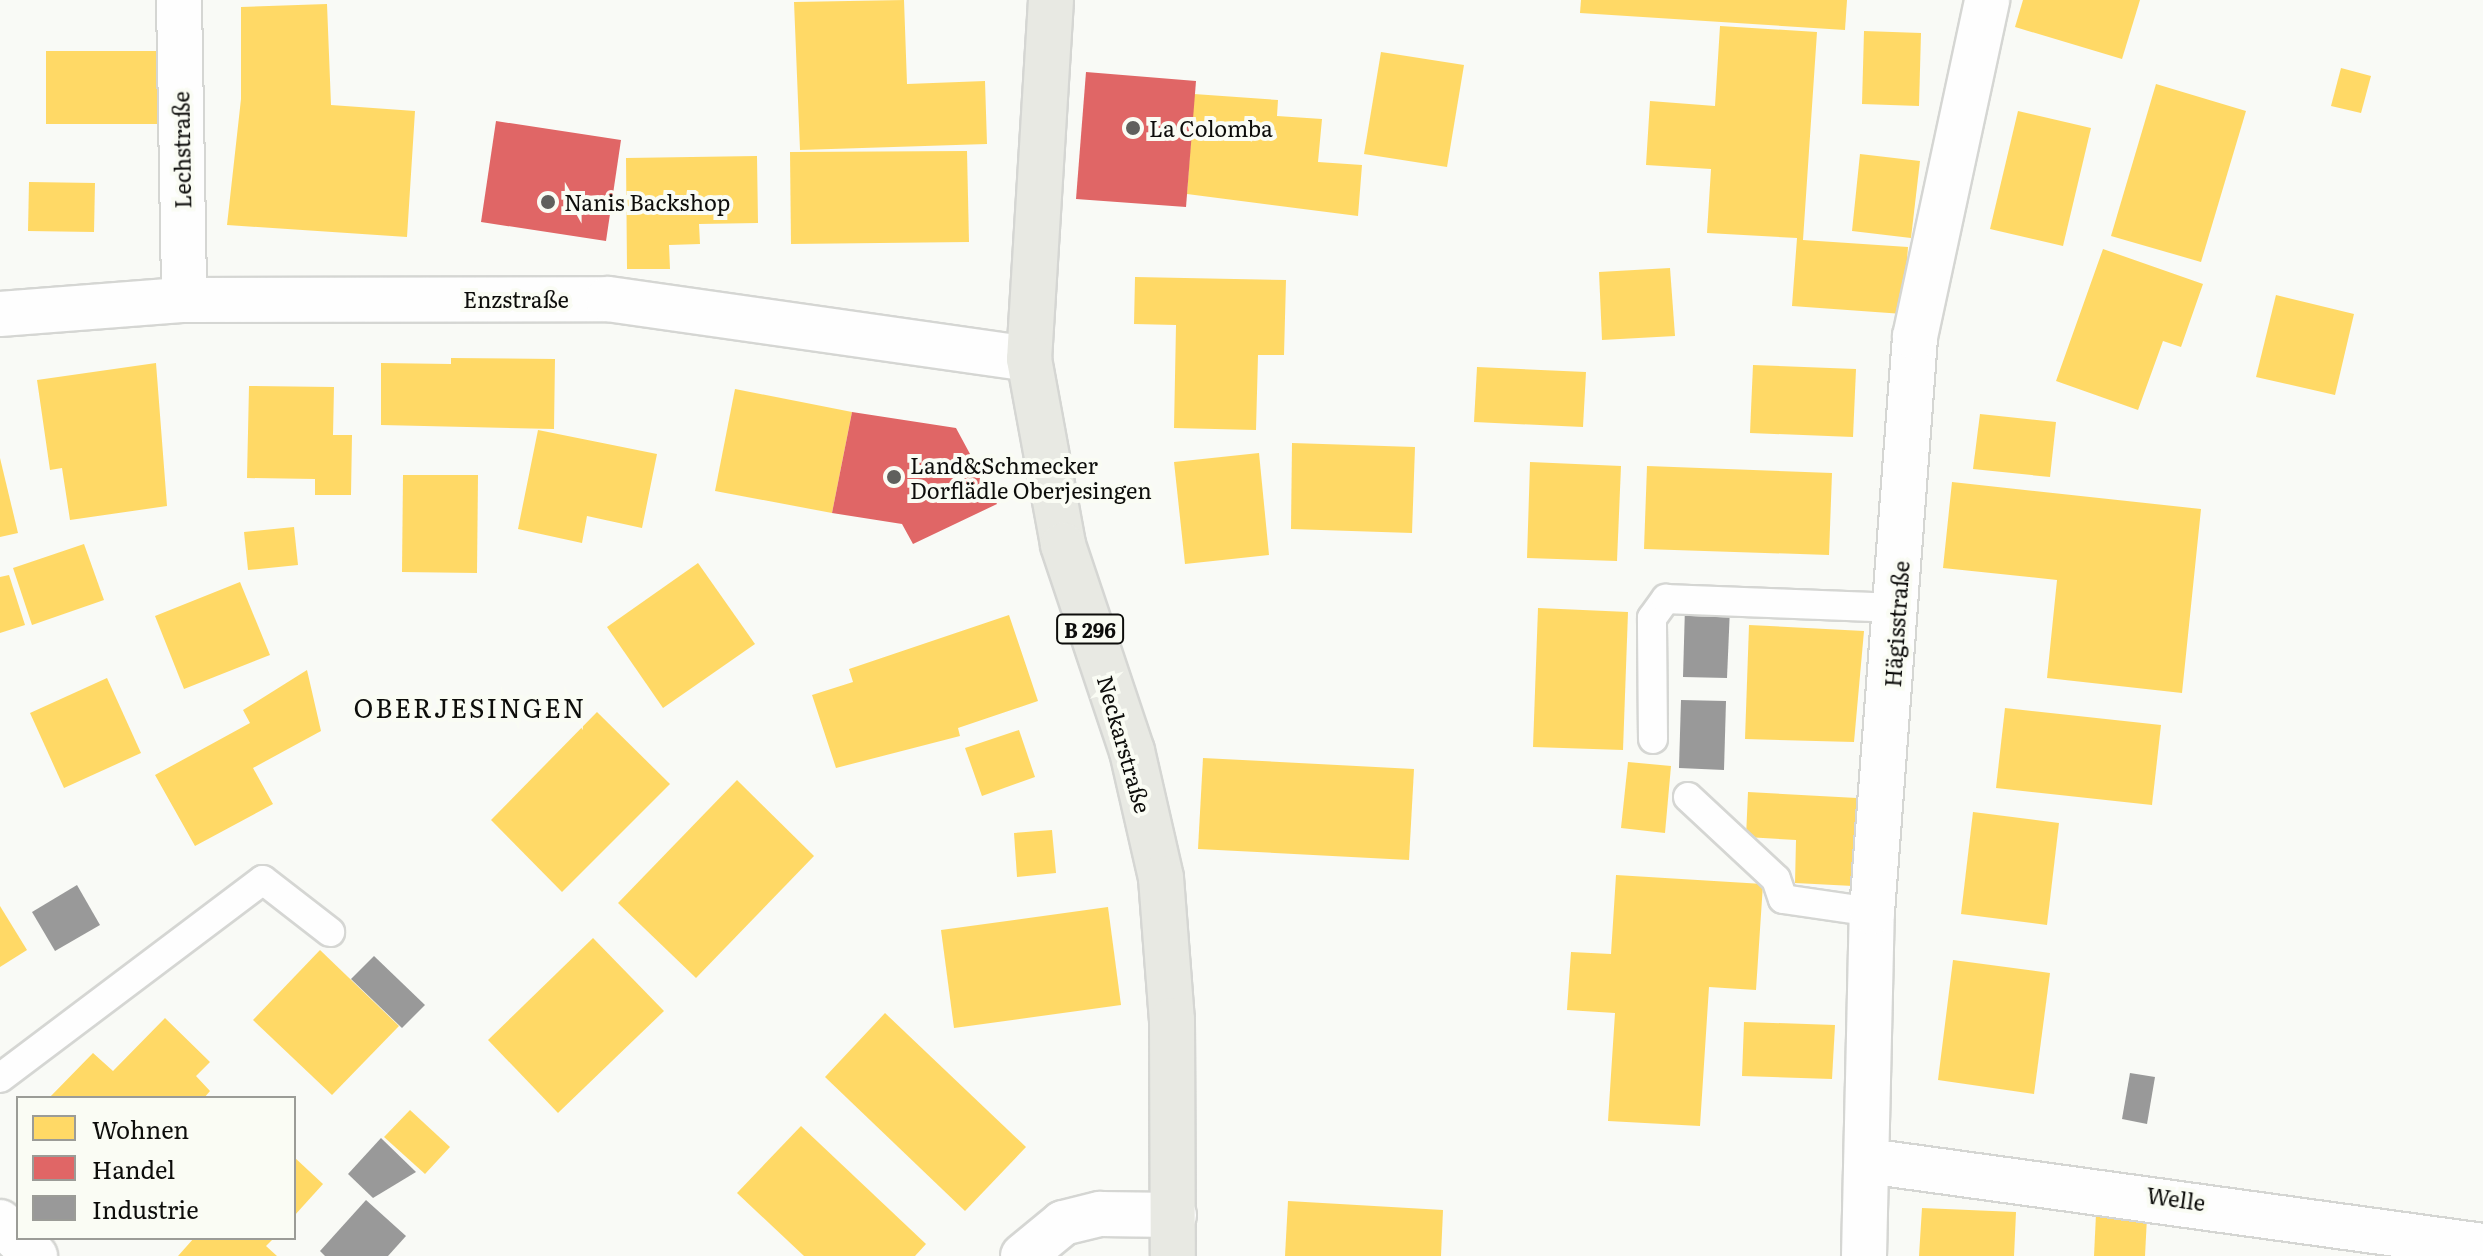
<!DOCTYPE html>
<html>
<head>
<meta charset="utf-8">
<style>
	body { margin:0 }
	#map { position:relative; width:2483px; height:1256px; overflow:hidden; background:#f9faf6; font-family:Literata,serif }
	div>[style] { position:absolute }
	.homes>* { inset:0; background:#ffd966 }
	.shops>* { inset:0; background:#e06666 }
	.industry>* { inset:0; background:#999 }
	.roads { filter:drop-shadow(2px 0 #d5d6d3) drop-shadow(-2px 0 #d5d6d3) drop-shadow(0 2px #d5d6d3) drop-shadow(0 -2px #d5d6d3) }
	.lane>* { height:28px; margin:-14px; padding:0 14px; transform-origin:14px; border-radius:14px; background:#fefefe }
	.street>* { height:44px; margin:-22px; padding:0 22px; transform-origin:22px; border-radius:22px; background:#fefefe }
	.primary>* { height:44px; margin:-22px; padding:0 22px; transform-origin:22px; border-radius:22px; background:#e8e9e3 }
	.dots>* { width:22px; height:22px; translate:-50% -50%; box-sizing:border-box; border:4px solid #fafcf4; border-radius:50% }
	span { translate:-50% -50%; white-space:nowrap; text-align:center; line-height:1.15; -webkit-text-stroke:8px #fafcf4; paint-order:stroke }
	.shield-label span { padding:2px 6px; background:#fafcf4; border:2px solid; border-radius:6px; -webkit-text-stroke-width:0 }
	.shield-label { font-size:20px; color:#0d0d0b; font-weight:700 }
	.poi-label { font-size:22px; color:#0d0d0b }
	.left { translate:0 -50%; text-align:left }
	.street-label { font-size:22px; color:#0d0d0b }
	.quarter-label { font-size:26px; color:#0d0d0b; letter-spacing:2px }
	.legend { position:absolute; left:16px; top:1096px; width:280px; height:144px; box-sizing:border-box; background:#fafcf4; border:2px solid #9b9c97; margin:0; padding:10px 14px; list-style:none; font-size:24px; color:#0d0d0b }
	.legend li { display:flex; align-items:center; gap:16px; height:40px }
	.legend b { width:40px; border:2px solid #9b9c97 }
</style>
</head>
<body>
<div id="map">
	<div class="homes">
		<i style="clip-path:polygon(904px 0,907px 84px,985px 81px,987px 144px,800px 150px,794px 2px)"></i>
		<i style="clip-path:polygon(1581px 0,1847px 0,1845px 30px,1580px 13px)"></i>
		<i style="clip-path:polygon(2023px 0,2140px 0,2122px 59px,2015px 27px)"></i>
		<i style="clip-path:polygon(327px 4px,331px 105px,415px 111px,407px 237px,227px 225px,241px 99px,241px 7px)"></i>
		<i style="clip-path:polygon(1720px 26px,1817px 32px,1803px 240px,1908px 247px,1903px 314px,1792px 306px,1797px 238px,1707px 233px,1711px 169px,1646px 165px,1650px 101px,1715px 106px)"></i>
		<i style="clip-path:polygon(1864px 31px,1921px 33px,1919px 106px,1862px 104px)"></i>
		<i style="clip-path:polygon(46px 51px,159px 51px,159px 124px,46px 124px)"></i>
		<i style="clip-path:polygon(1381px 52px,1464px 65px,1447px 167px,1364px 154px)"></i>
		<i style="clip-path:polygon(2341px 68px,2371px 76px,2361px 113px,2331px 106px)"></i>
		<i style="clip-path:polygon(2156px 84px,2246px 111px,2201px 262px,2111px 236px)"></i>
		<i style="clip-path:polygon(1194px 94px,1278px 100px,1277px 116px,1322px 119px,1318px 162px,1362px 165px,1358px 216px,1187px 194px)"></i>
		<i style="clip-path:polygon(2018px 111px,2091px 128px,2063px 246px,1990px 229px)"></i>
		<i style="clip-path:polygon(967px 151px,969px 242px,791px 244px,790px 152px)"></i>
		<i style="clip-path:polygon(1860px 154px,1920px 161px,1911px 238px,1852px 231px)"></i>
		<i style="clip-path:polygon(757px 156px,758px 223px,699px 224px,700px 244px,669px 245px,670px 269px,627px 269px,626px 158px)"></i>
		<i style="clip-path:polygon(29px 182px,95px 183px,94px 232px,28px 231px)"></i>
		<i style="clip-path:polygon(2103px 249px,2203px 284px,2181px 347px,2163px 341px,2138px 410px,2056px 381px)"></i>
		<i style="clip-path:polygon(1670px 268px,1675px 336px,1602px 340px,1599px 272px)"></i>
		<i style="clip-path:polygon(1135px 277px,1286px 280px,1284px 355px,1258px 355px,1256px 430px,1174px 428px,1176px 325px,1134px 324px)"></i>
		<i style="clip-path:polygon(2276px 295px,2354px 314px,2335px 395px,2256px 377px)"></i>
		<i style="clip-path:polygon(451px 358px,555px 359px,554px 429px,381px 425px,381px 363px,451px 364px)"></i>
		<i style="clip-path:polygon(156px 363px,167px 506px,70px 520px,62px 468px,50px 470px,37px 380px)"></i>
		<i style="clip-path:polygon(1753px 365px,1856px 369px,1853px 437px,1750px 433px)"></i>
		<i style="clip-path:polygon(1477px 367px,1586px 372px,1583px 427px,1474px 422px)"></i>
		<i style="clip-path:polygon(249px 386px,334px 387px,333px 435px,352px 435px,351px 495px,315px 495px,315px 479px,247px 478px)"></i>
		<i style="clip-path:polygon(735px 389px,852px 412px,832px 513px,715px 491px)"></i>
		<i style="clip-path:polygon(1980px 414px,2056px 422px,2050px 477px,1973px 469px)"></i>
		<i style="clip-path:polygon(538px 430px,657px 454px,642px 528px,587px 516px,582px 543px,518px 529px)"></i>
		<i style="clip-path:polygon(1292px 443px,1415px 447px,1412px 533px,1291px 529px)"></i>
		<i style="clip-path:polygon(1259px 453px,1269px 555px,1185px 564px,1174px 462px)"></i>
		<i style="clip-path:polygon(0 458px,18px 533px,0 537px)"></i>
		<i style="clip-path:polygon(1530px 462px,1621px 466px,1617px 561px,1527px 558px)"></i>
		<i style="clip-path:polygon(1647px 466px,1832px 473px,1829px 555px,1644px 549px)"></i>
		<i style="clip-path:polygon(403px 475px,478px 475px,477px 573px,402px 572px)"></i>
		<i style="clip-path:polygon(1952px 482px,2201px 509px,2182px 693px,2047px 678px,2057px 580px,1943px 568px)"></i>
		<i style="clip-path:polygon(294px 527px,298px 565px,248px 570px,244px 532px)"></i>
		<i style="clip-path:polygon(84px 544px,104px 600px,32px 625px,13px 568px)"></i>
		<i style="clip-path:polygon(698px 563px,755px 644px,663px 708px,607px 627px)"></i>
		<i style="clip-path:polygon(9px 575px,25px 625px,0 633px,0 577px)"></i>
		<i style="clip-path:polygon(240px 582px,270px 655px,184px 689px,155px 616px)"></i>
		<i style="clip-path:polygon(1538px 608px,1628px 612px,1623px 750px,1533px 747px)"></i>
		<i style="clip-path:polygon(1009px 615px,1038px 701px,958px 728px,960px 736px,836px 768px,812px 695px,853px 682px,849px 669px)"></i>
		<i style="clip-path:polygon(1749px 625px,1864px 631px,1854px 742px,1745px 739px)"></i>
		<i style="clip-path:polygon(307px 670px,321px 731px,253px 768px,273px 804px,195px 846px,155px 775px,250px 723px,243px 710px)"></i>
		<i style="clip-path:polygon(107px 678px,141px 753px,64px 788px,30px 713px)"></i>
		<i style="clip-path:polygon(2005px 708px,2161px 725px,2152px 805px,1996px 788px)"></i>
		<i style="clip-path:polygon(597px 712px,670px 784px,562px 892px,491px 820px)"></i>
		<i style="clip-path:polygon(1019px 730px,1035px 777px,982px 796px,965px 748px)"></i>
		<i style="clip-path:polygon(1203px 758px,1414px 769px,1409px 860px,1198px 849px)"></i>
		<i style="clip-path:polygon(1628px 762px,1671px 766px,1665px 833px,1621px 828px)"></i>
		<i style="clip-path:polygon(737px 780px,814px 856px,696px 978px,618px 903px)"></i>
		<i style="clip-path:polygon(1748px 792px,1857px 798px,1853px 886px,1795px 883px,1796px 840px,1746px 837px)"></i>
		<i style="clip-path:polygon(1973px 812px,2059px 823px,2047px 925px,1961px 914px)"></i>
		<i style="clip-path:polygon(1052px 830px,1056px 873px,1017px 877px,1014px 833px)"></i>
		<i style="clip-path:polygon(1616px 875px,1763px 884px,1756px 990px,1709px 987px,1700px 1126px,1608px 1121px,1615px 1013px,1567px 1010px,1571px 952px,1611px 954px)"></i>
		<i style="clip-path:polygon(0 906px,27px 950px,0 967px)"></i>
		<i style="clip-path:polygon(1108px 907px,1121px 1005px,954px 1028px,941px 930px)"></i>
		<i style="clip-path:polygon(593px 938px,664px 1011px,558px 1113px,488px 1040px)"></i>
		<i style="clip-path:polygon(320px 950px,399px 1026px,332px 1095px,253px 1020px)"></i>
		<i style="clip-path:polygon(1953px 960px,2050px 973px,2034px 1094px,1938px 1080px)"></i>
		<i style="clip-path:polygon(885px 1013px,1026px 1147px,965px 1211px,825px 1077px)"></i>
		<i style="clip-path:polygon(165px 1018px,210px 1062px,196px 1076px,210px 1091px,204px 1098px,49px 1098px,93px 1053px,113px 1071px)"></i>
		<i style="clip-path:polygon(1744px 1022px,1835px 1025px,1832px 1079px,1742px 1076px)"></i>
		<i style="clip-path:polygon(410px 1110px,450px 1147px,425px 1174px,384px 1137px)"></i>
		<i style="clip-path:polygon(801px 1126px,926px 1244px,915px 1256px,804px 1256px,737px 1193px)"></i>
		<i style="clip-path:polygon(294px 1157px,323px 1184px,294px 1216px)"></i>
		<i style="clip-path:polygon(1288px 1201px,1443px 1210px,1441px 1256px,1285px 1256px)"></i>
		<i style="clip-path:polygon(1922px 1208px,2016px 1212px,2014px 1256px,1919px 1256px)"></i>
		<i style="clip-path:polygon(2096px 1214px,2147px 1217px,2145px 1256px,2094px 1256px)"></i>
		<i style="clip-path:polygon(194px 1238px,274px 1238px,266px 1246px,277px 1256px,178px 1256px)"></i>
	</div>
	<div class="shops">
		<i style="clip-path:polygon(1086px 72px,1196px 81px,1186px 207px,1076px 199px)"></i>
		<i style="clip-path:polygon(496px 121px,621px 140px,606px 241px,481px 222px)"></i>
		<i style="clip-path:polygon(852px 412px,956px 428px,997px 504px,913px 544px,902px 524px,832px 513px)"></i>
	</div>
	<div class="industry">
		<i style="clip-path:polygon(1685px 607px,1730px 608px,1727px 678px,1683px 677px)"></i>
		<i style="clip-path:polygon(1681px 700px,1726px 701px,1724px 770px,1679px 768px)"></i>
		<i style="clip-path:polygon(77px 885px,100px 925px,55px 951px,32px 912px)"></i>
		<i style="clip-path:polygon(374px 956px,425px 1005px,402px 1028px,351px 979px)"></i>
		<i style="clip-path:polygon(2130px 1073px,2155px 1077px,2147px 1124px,2122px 1119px)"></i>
		<i style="clip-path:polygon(381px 1138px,416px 1172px,373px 1198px,348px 1174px)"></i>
		<i style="clip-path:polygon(366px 1200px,406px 1236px,388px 1256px,325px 1256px,320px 1251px)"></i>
	</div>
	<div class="roads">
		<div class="lane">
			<i style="left:1653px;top:739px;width:121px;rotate:-90.5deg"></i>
			<i style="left:1652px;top:618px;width:24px;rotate:-54deg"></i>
			<i style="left:1666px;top:599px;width:232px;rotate:2.2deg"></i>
			<i style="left:1688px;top:797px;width:120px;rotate:43deg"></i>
			<i style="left:1776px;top:879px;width:21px;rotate:71deg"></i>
			<i style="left:1783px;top:899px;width:90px;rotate:8.3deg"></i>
			<i style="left:0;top:1078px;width:329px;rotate:-37deg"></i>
			<i style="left:263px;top:880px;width:85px;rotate:37.8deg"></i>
		</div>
		<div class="street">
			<i style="left:179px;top:0;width:300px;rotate:89deg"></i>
			<i style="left:0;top:314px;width:185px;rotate:-4.4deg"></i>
			<i style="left:184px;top:300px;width:424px;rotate:-0.1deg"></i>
			<i style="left:608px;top:299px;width:425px;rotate:8.1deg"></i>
			<i style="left:1868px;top:1161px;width:621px;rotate:7.87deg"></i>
			<i style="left:0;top:1222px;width:49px;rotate:44.2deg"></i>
			<i style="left:1023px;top:1256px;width:52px;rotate:-39.5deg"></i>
			<i style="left:1063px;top:1223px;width:38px;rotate:-14deg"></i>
			<i style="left:1100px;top:1214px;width:74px;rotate:0.8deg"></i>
			<i style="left:1864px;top:1256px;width:344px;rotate:-88.7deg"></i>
			<i style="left:1872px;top:912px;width:577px;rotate:-85.72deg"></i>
			<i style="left:1915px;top:337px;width:345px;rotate:-77.9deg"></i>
		</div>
		<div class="primary">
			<i style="left:1051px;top:0;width:360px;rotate:93.5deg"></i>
			<i style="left:1029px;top:359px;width:189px;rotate:79.6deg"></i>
			<i style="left:1063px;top:545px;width:217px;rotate:71.5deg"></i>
			<i style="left:1132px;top:751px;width:130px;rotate:77.1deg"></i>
			<i style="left:1161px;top:878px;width:142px;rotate:85.6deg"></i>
			<i style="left:1172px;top:1020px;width:236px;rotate:89.8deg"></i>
		</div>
	</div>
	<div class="dots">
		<i style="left:1133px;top:128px;background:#60605d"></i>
		<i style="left:548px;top:202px;background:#60605d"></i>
		<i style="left:894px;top:477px;background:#60605d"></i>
	</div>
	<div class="shield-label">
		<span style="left:1090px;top:629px">B 296</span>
	</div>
	<div class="poi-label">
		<span class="left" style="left:1149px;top:128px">La Colomba</span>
		<span class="left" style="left:564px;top:202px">Nanis Backshop</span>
		<span class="left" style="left:910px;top:477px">Land&amp;Schmecker<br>Dorflädle Oberjesingen</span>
	</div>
	<div class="street-label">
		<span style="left:181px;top:150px;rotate:-91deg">Lechstraße</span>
		<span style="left:516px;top:299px">Enzstraße</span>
		<span style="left:1896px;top:624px;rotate:-86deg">Hägisstraße</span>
		<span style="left:1125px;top:744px;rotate:74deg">Neckarstraße</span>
		<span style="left:2176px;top:1198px;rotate:8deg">Welle</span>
	</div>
	<div class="quarter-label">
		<span style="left:470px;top:707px">OBERJESINGEN</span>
	</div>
	<ul class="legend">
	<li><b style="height:22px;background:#ffd966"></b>Wohnen</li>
	<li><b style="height:22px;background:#e06666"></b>Handel</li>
	<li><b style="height:22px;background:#999"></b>Industrie</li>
	</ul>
</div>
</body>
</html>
